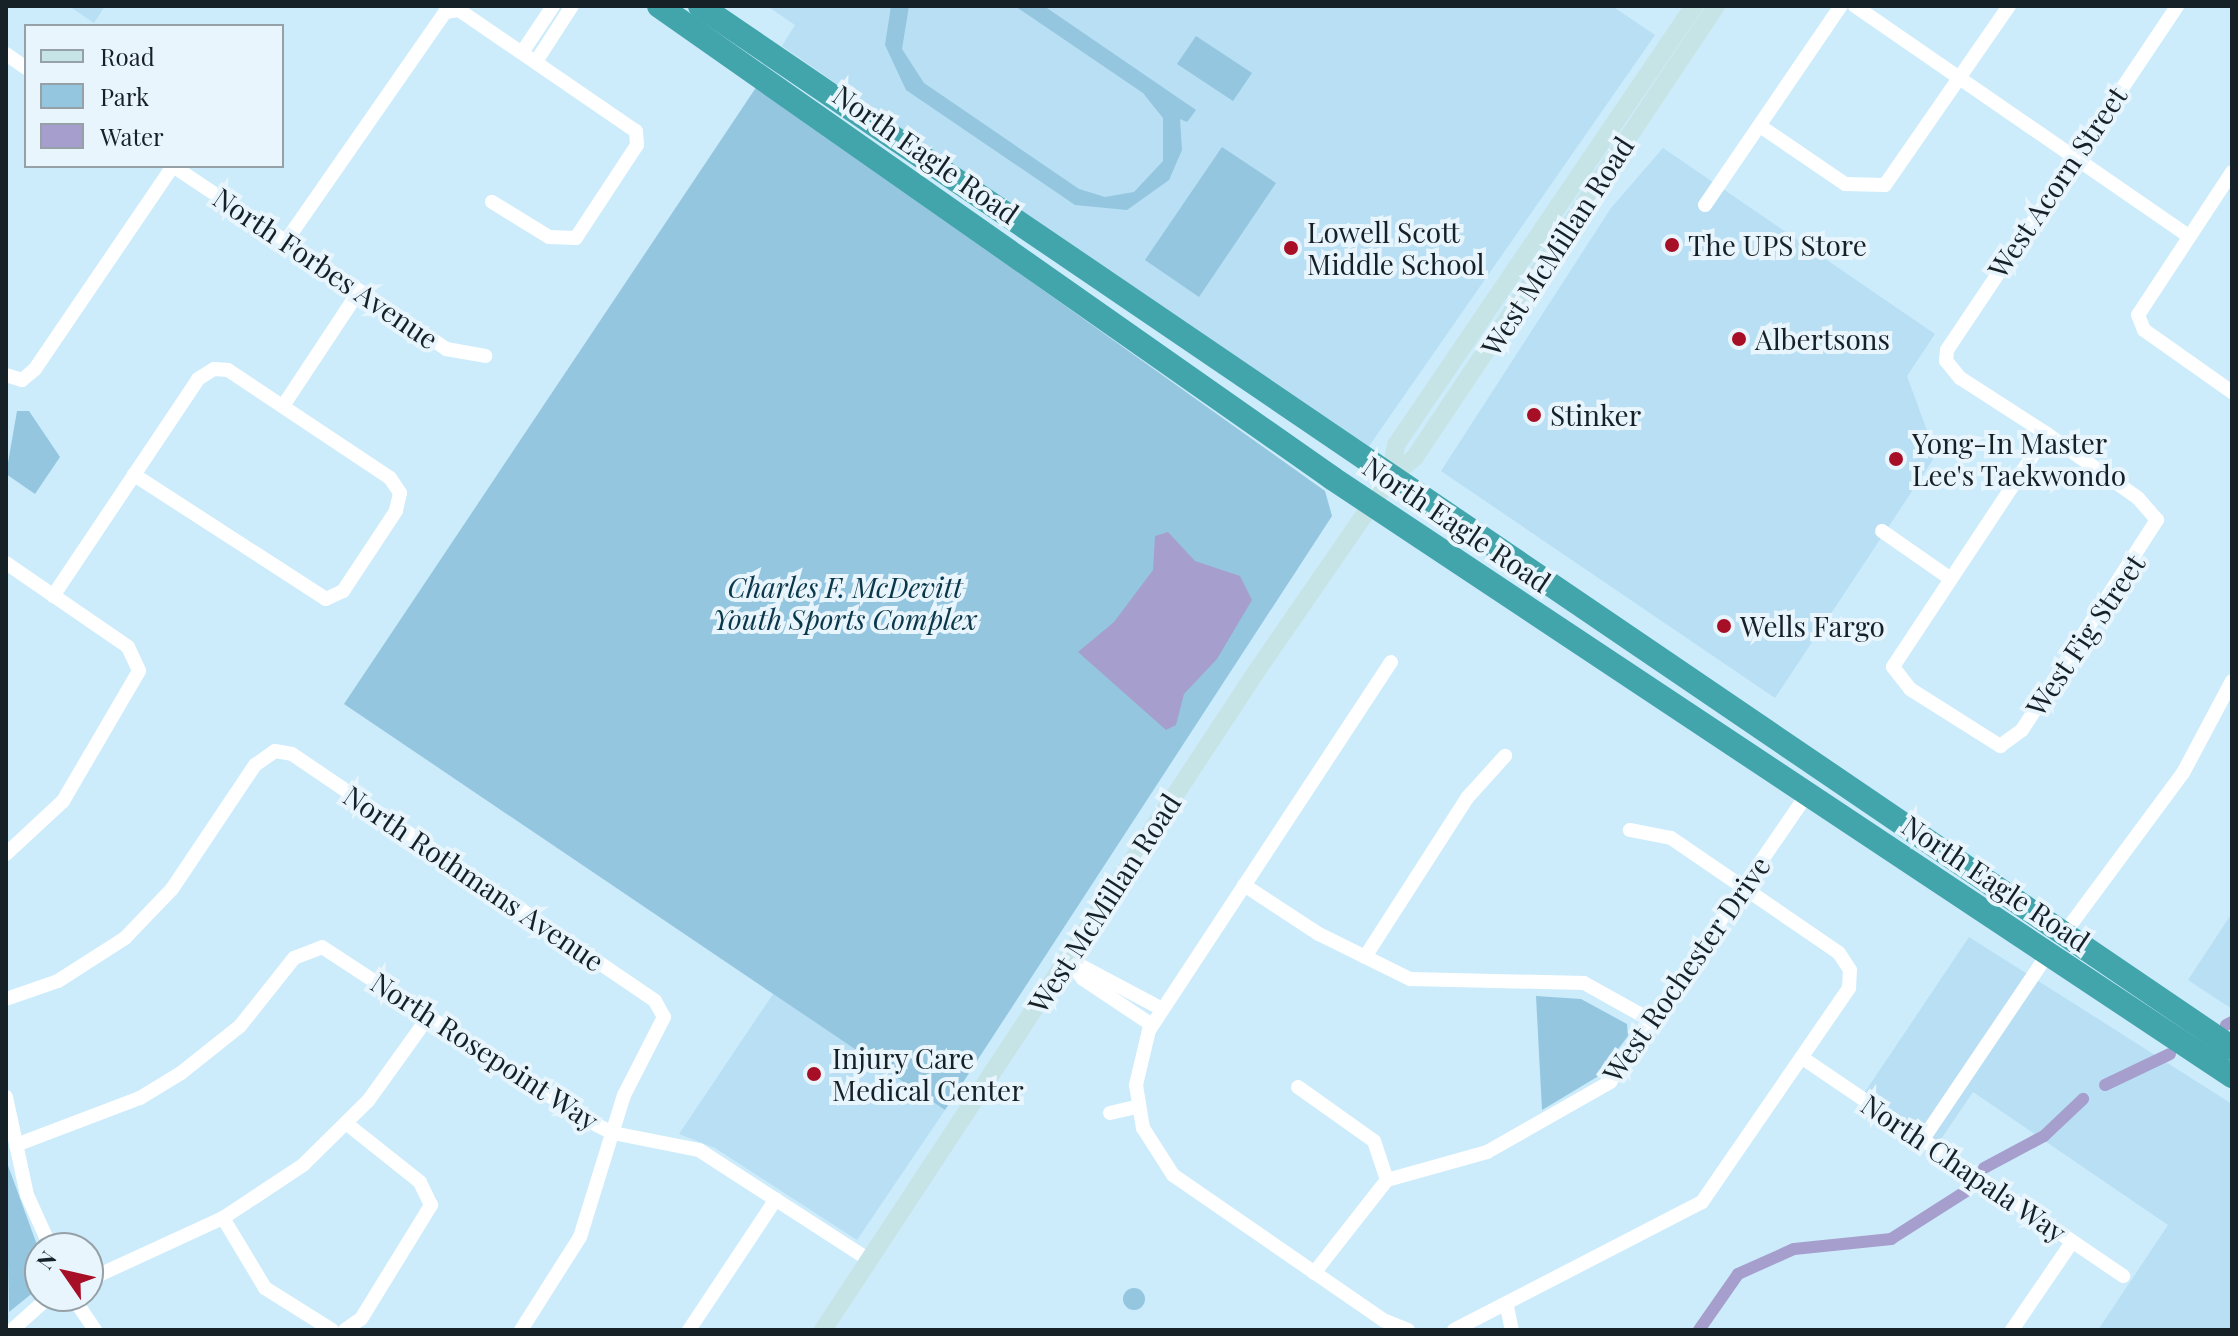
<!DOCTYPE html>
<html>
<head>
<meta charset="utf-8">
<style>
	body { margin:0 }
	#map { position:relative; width:2238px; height:1336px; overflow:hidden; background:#ccecfc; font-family:"Playfair Display",serif }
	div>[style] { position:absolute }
	.built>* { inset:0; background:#b8dff3 }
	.green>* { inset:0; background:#94c6e0 }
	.round { border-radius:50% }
	.water>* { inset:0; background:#a69fcd }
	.canal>* { height:12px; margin:-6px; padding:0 6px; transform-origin:6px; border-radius:6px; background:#a69fcd }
	.street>* { height:14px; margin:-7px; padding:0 7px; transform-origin:7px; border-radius:7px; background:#fff }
	.secondary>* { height:18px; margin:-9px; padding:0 9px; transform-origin:9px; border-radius:9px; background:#c6e4e6 }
	.highway>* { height:24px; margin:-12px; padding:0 12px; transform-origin:12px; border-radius:12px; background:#41a5ab }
	.dots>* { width:22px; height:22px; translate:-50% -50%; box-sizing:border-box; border:4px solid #e9f5fc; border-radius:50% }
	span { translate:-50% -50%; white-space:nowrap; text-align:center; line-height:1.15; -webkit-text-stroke:8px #e9f5fc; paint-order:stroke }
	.street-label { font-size:28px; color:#162127 }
	.poi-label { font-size:28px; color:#162127 }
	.left { translate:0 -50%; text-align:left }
	.park-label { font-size:28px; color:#0a374a; font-style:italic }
	.frame { position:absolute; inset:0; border:8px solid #162127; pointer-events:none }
	.legend { position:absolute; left:24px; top:24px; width:260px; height:144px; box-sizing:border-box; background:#e9f5fc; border:2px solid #95a0a7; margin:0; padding:10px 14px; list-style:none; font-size:24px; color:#162127 }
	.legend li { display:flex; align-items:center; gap:16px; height:40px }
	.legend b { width:40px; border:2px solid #95a0a7 }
	.north { position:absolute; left:24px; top:1232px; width:80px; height:80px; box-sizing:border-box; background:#e9f5fc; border:2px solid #95a0a7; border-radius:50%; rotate:304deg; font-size:22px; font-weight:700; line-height:32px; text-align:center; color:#162127 }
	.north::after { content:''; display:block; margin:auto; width:28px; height:36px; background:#a70f27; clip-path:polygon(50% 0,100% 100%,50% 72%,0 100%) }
</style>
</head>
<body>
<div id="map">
	<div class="built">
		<i style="clip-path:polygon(69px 6px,105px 6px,94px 23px)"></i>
		<i style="clip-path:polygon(767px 6px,1612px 6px,1655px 35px,1367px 449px,782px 46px,795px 25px)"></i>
		<i style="clip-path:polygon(1663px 148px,1935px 334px,1907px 376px,1936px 455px,1775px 698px,1441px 471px,1611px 208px)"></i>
		<i style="clip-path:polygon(2232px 913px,2232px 1009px,2188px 980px)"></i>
		<i style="clip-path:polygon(1969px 937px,2232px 1104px,2232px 1330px,2098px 1330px,2168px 1225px,1973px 1092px,1939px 1142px,1865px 1092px)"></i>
		<i style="clip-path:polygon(773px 994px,945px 1110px,857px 1240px,715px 1148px,679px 1134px)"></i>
	</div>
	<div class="green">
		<i style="clip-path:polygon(891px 6px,909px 6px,902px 49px,924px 83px,1079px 189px,1105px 197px,1134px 192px,1163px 161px,1163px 118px,1143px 93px,1015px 6px,1044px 6px,1196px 110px,1187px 122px,1180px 119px,1182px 150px,1169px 180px,1127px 210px,1075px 205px,906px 90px,885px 45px)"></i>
		<i style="clip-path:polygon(1196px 36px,1252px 73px,1233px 101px,1177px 64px)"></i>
		<i style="clip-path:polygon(757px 86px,1325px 491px,1332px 516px,945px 1110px,344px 704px)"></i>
		<i style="clip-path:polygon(1222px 147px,1276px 183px,1199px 297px,1145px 260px)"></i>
		<i style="clip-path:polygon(17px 411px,29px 411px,60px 457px,35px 494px,6px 474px)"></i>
		<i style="clip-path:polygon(1536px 996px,1581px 999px,1627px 1024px,1628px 1036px,1597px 1077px,1542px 1110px)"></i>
		<i style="clip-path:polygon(6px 1160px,40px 1253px,40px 1287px,9px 1312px)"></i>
		<i class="round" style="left:1123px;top:1288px;width:22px;height:22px"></i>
	</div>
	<div class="water">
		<i style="clip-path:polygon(1168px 532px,1195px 561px,1240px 576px,1252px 600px,1217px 659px,1184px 694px,1176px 725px,1166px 730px,1078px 652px,1114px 622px,1153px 570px,1155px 536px)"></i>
	</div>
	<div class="canal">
		<i style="left:2226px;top:1025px;width:7px;rotate:-27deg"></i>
		<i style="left:2105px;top:1085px;width:72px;rotate:-25.5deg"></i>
		<i style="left:1984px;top:1168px;width:68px;rotate:-28.1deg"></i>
		<i style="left:2044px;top:1136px;width:54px;rotate:-43.5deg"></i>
		<i style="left:1699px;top:1330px;width:68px;rotate:-55.1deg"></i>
		<i style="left:1738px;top:1274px;width:61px;rotate:-24.1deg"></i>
		<i style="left:1794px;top:1249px;width:98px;rotate:-5.9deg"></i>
		<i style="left:1891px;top:1239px;width:91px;rotate:-32.5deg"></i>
	</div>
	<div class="street">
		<i style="left:1855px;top:6px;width:406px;rotate:34.6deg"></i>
		<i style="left:523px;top:51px;width:54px;rotate:-56.3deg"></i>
		<i style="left:6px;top:54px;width:24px;rotate:35deg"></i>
		<i style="left:537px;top:60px;width:64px;rotate:-57.1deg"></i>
		<i style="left:1760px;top:126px;width:103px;rotate:34.3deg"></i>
		<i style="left:1845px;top:184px;width:40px;rotate:1.4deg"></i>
		<i style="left:1885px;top:185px;width:218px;rotate:-55.3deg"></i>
		<i style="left:173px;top:166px;width:329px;rotate:33.8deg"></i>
		<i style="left:446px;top:349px;width:40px;rotate:10deg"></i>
		<i style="left:2232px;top:172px;width:171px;rotate:123.3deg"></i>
		<i style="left:2138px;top:315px;width:16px;rotate:68deg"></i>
		<i style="left:2144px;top:330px;width:108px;rotate:35.2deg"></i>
		<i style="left:1705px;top:205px;width:241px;rotate:-55.7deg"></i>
		<i style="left:286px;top:241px;width:279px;rotate:-55.2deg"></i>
		<i style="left:445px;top:12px;width:14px;rotate:-8deg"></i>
		<i style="left:459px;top:10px;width:214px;rotate:34.4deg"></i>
		<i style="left:636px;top:131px;width:14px;rotate:86deg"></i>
		<i style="left:637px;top:145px;width:111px;rotate:123.3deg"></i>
		<i style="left:576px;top:238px;width:27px;rotate:-178deg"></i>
		<i style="left:549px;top:237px;width:67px;rotate:-148.4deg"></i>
		<i style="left:6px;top:375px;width:17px;rotate:17deg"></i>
		<i style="left:22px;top:380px;width:17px;rotate:-40deg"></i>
		<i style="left:35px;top:369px;width:245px;rotate:-55.8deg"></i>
		<i style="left:283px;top:406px;width:138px;rotate:-56.5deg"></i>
		<i style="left:2047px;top:434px;width:279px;rotate:123.5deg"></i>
		<i style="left:1893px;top:667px;width:28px;rotate:52deg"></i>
		<i style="left:1910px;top:689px;width:107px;rotate:32.3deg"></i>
		<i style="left:2000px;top:746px;width:27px;rotate:-36deg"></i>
		<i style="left:2022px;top:730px;width:250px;rotate:-57.3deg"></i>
		<i style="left:2157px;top:520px;width:29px;rotate:-131deg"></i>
		<i style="left:2138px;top:498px;width:111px;rotate:-144.9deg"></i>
		<i style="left:2047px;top:434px;width:103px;rotate:-147.2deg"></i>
		<i style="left:1960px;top:378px;width:22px;rotate:-129deg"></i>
		<i style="left:1946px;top:361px;width:11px;rotate:-85deg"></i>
		<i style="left:1947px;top:350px;width:414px;rotate:-56.2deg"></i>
		<i style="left:1882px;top:531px;width:80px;rotate:34.9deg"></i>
		<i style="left:6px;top:563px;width:148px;rotate:34.5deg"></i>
		<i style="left:128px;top:647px;width:26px;rotate:65deg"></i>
		<i style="left:139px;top:671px;width:151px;rotate:120.3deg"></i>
		<i style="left:63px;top:801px;width:78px;rotate:137.1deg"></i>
		<i style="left:53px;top:596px;width:261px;rotate:-56.2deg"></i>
		<i style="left:198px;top:379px;width:19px;rotate:-32deg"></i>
		<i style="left:214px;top:369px;width:14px;rotate:4deg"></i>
		<i style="left:228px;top:370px;width:195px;rotate:33.7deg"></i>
		<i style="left:390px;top:478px;width:18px;rotate:56deg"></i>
		<i style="left:400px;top:493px;width:18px;rotate:103deg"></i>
		<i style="left:396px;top:511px;width:96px;rotate:123.5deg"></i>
		<i style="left:343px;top:591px;width:19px;rotate:155deg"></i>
		<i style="left:326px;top:599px;width:229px;rotate:-147.1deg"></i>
		<i style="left:1391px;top:662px;width:440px;rotate:123.3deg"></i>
		<i style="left:1149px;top:1030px;width:57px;rotate:103.3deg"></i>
		<i style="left:1136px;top:1085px;width:44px;rotate:80.8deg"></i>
		<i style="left:1143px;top:1128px;width:56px;rotate:57.4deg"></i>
		<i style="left:1173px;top:1175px;width:255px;rotate:34.6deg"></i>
		<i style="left:1383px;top:1320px;width:27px;rotate:22deg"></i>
		<i style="left:1244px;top:885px;width:90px;rotate:33.2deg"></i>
		<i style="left:1319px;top:934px;width:102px;rotate:26.3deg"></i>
		<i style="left:1410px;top:979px;width:174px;rotate:1.3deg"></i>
		<i style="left:1584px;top:983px;width:80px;rotate:29.1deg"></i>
		<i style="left:2063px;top:935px;width:202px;rotate:-53.5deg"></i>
		<i style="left:2183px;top:773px;width:104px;rotate:-62deg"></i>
		<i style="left:1365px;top:957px;width:189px;rotate:-57.3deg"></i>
		<i style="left:1467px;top:798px;width:57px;rotate:-47.9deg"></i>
		<i style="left:6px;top:999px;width:55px;rotate:-19.1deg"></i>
		<i style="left:58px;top:981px;width:80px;rotate:-32.7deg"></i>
		<i style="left:125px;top:938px;width:68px;rotate:-46.2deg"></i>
		<i style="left:172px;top:889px;width:149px;rotate:-56.2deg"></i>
		<i style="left:255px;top:765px;width:24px;rotate:-35deg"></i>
		<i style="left:275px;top:751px;width:17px;rotate:10deg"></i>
		<i style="left:292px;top:754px;width:439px;rotate:34.2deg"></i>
		<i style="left:655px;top:1001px;width:18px;rotate:61deg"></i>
		<i style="left:664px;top:1017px;width:88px;rotate:117.1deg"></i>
		<i style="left:624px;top:1095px;width:149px;rotate:107.2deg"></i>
		<i style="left:580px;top:1237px;width:110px;rotate:122.4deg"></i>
		<i style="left:1152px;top:1025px;width:83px;rotate:-146.3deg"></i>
		<i style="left:1083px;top:979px;width:25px;rotate:-127deg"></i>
		<i style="left:1068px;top:959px;width:106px;rotate:28deg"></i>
		<i style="left:1804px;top:1059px;width:386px;rotate:34.2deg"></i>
		<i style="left:1298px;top:1087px;width:93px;rotate:35.4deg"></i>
		<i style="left:1374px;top:1141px;width:41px;rotate:71.6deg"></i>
		<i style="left:6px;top:1097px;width:100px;rotate:77.9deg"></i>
		<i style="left:27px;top:1195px;width:58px;rotate:65.6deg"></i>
		<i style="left:1110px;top:1113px;width:27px;rotate:-13deg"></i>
		<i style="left:1923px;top:1139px;width:222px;rotate:-56deg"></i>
		<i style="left:16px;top:1145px;width:133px;rotate:-20.8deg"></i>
		<i style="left:140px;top:1098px;width:48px;rotate:-31.4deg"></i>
		<i style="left:181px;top:1073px;width:75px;rotate:-38.5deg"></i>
		<i style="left:240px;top:1026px;width:87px;rotate:-51.5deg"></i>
		<i style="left:294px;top:958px;width:30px;rotate:-21deg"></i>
		<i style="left:322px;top:947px;width:314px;rotate:33.2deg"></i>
		<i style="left:585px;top:1119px;width:31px;rotate:27deg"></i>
		<i style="left:613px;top:1133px;width:88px;rotate:11.2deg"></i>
		<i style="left:699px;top:1150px;width:202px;rotate:32.9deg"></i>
		<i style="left:223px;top:1218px;width:82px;rotate:59deg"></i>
		<i style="left:265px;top:1288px;width:79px;rotate:32.1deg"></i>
		<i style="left:1314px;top:1273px;width:118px;rotate:-51.9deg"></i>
		<i style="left:1387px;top:1180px;width:104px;rotate:-15.6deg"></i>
		<i style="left:1487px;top:1152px;width:142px;rotate:-29.6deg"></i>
		<i style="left:1610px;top:1082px;width:350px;rotate:-55.6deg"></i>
		<i style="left:88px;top:1280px;width:149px;rotate:-24.7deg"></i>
		<i style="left:223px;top:1218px;width:96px;rotate:-33.5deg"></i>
		<i style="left:303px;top:1165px;width:91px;rotate:-44.6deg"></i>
		<i style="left:368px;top:1101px;width:105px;rotate:-54.3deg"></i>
		<i style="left:72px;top:1296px;width:41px;rotate:55.9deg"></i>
		<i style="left:1507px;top:1307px;width:24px;rotate:78deg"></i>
		<i style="left:12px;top:1330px;width:51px;rotate:-41.8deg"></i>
		<i style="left:345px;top:1330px;width:19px;rotate:-35deg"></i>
		<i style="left:361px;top:1319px;width:134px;rotate:-58.4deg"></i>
		<i style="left:431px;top:1205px;width:25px;rotate:-116deg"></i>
		<i style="left:420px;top:1182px;width:93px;rotate:-141.5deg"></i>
		<i style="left:689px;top:1330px;width:157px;rotate:-56.4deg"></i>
		<i style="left:1454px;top:1330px;width:279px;rotate:-27.3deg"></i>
		<i style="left:1702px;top:1202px;width:260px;rotate:-55.5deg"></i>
		<i style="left:1849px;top:988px;width:18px;rotate:-87deg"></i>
		<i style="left:1850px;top:970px;width:20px;rotate:-123deg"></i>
		<i style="left:1839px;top:953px;width:204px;rotate:-145.6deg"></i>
		<i style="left:1671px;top:838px;width:42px;rotate:-169deg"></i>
		<i style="left:2012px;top:1330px;width:107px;rotate:-55.7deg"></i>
	</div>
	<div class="secondary">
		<i style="left:1389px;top:479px;width:35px;rotate:-78deg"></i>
		<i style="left:1396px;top:445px;width:531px;rotate:-55.83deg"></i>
		<i style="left:823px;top:1330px;width:788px;rotate:-56.65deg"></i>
		<i style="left:1256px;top:672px;width:234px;rotate:-55.4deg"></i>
		<i style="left:1389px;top:479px;width:34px;rotate:-40deg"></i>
		<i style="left:1415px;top:457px;width:542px;rotate:-56.28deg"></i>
	</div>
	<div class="highway">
		<i style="left:659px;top:6px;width:822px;rotate:35.04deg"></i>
		<i style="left:1332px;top:478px;width:1081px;rotate:33.6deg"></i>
		<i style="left:700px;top:6px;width:1853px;rotate:34.22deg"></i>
	</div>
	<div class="dots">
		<i style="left:1672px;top:245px;background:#a70f27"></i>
		<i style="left:1291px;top:248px;background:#a70f27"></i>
		<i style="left:1739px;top:339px;background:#a70f27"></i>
		<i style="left:1534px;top:415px;background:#a70f27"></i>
		<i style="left:1896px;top:459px;background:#a70f27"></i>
		<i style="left:1724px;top:626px;background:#a70f27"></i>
		<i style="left:814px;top:1074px;background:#a70f27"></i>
	</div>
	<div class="street-label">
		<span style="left:926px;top:154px;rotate:35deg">North Eagle Road</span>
		<span style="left:2057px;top:182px;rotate:-56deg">West Acorn Street</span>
		<span style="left:1557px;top:246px;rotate:-57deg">West McMillan Road</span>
		<span style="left:326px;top:268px;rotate:34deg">North Forbes Avenue</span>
		<span style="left:1457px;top:524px;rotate:34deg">North Eagle Road</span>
		<span style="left:2085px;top:635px;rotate:-56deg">West Fig Street</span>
		<span style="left:474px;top:878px;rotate:34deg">North Rothmans Avenue</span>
		<span style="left:1996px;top:883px;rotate:34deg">North Eagle Road</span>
		<span style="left:1104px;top:903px;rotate:-57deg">West McMillan Road</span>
		<span style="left:1686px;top:969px;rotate:-55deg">West Rochester Drive</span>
		<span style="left:485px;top:1051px;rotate:33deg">North Rosepoint Way</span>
		<span style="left:1964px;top:1168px;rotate:34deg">North Chapala Way</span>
	</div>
	<div class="poi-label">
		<span class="left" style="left:1307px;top:248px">Lowell Scott<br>Middle School</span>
		<span class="left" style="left:1688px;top:245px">The UPS Store</span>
		<span class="left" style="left:1755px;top:339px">Albertsons</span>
		<span class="left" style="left:1550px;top:415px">Stinker</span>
		<span class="left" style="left:1912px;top:459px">Yong-In Master<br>Lee's Taekwondo</span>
		<span class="left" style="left:1740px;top:626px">Wells Fargo</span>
		<span class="left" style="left:832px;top:1074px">Injury Care<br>Medical Center</span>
	</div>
	<div class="park-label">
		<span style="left:845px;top:603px">Charles F. McDevitt<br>Youth Sports Complex</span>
	</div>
	<div class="frame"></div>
	<ul class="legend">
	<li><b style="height:10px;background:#c6e4e6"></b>Road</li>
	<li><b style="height:22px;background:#94c6e0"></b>Park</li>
	<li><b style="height:22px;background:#a69fcd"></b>Water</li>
	</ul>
	<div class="north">N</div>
</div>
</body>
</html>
